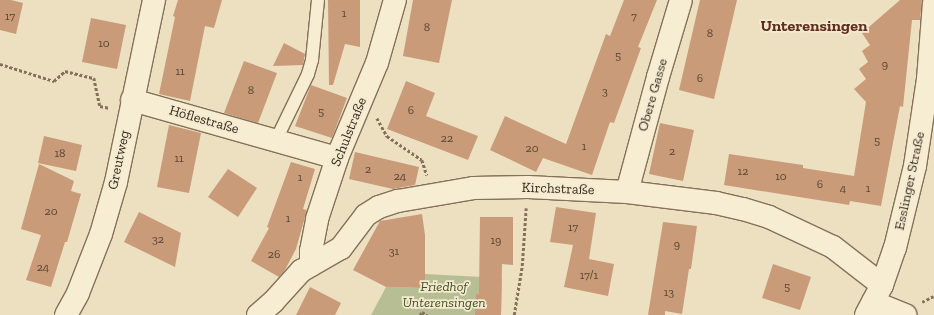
<!DOCTYPE html>
<html>
<head>
<meta charset="utf-8">
<style>
	body { margin:0 }
	#map { position:relative; width:934px; height:315px; overflow:hidden; background:#ece0c1; font-family:"Zilla Slab",serif }
	div>[style] { position:absolute }
	.cemetery>* { inset:0; background:#b8be94 }
	.building>* { inset:0; background:#c99b78 }
	.path>* { height:2.5px; margin-top:-1.25px; transform-origin:0; background:repeating-linear-gradient(90deg,#857159 0 3px,transparent 0 5px) }
	.roads { filter:drop-shadow(1px 0 #857159) drop-shadow(-1px 0 #857159) drop-shadow(0 1px #857159) drop-shadow(0 -1px #857159) }
	.service>* { height:12px; margin:-6px; padding:0 6px; transform-origin:6px; border-radius:6px; background:#f7edd3 }
	.minor>* { height:22px; margin:-11px; padding:0 11px; transform-origin:11px; border-radius:11px; background:#f7edd3 }
	.tertiary>* { height:22px; margin:-11px; padding:0 11px; transform-origin:11px; border-radius:11px; background:#f7edd3 }
	span { translate:-50% -50%; white-space:nowrap; text-align:center; line-height:1.15; -webkit-text-stroke:3.5px #f4ead0; paint-order:stroke }
	.number-label { font-size:12px; color:#5a4634 }
	.number-label span { -webkit-text-stroke-width:0 }
	.street-label { font-size:14px; color:#35291d }
	.park-label { font-size:14px; color:#445024; font-style:italic }
	.quarter-label { font-size:16px; color:#602d1e; font-weight:700 }
</style>
</head>
<body>
<div id="map">
	<div class="cemetery">
		<i style="clip-path:polygon(425px 274px,502px 278px,501px 315px,371px 315px,386px 287px,425px 288px)"></i>
	</div>
	<div class="building">
		<i style="clip-path:polygon(0 0,11px 0,23px 3px,16px 34px,0 30px)"></i>
		<i style="clip-path:polygon(178px 0,222px 0,214px 28px,205px 26px,190px 101px,159px 94px,175px 17px,173px 16px)"></i>
		<i style="clip-path:polygon(328px 0,360px 0,360px 47px,345px 44px,333px 85px,329px 85px)"></i>
		<i style="clip-path:polygon(413px 0,452px 0,439px 63px,403px 56px)"></i>
		<i style="clip-path:polygon(624px 0,657px 0,638px 47px,641px 48px,614px 123px,610px 122px,592px 175px,543px 158px,536px 172px,490px 150px,505px 116px,566px 144px,606px 34px,610px 36px)"></i>
		<i style="clip-path:polygon(700px 0,737px 0,714px 99px,679px 90px)"></i>
		<i style="clip-path:polygon(900px 0,922px 0,920px 20px,912px 20px,903px 107px,900px 106px,881px 206px,850px 201px,849px 205px,724px 185px,729px 154px,803px 165px,803px 168px,854px 176px,866px 102px,854px 89px,866px 79px,859px 69px,868px 62px,862px 51px,870px 45px,862px 33px)"></i>
		<i style="clip-path:polygon(91px 18px,126px 25px,117px 69px,82px 62px)"></i>
		<i style="clip-path:polygon(284px 43px,305px 54px,303px 65px,273px 66px)"></i>
		<i style="clip-path:polygon(244px 61px,277px 73px,258px 123px,224px 113px)"></i>
		<i style="clip-path:polygon(406px 81px,435px 93px,426px 116px,478px 136px,468px 160px,387px 129px)"></i>
		<i style="clip-path:polygon(311px 85px,347px 98px,332px 138px,295px 126px)"></i>
		<i style="clip-path:polygon(660px 123px,694px 130px,683px 181px,649px 174px)"></i>
		<i style="clip-path:polygon(169px 125px,201px 133px,189px 193px,157px 187px)"></i>
		<i style="clip-path:polygon(44px 136px,82px 145px,76px 171px,38px 163px)"></i>
		<i style="clip-path:polygon(355px 152px,419px 167px,415px 185px,393px 189px,349px 179px)"></i>
		<i style="clip-path:polygon(291px 162px,315px 169px,303px 209px,307px 210px,296px 249px,285px 270px,279px 277px,251px 261px,269px 228px,267px 227px)"></i>
		<i style="clip-path:polygon(39px 164px,74px 181px,71px 191px,81px 194px,67px 242px,65px 242px,51px 287px,26px 280px,41px 235px,21px 229px)"></i>
		<i style="clip-path:polygon(228px 169px,257px 188px,238px 217px,208px 197px)"></i>
		<i style="clip-path:polygon(556px 207px,596px 213px,589px 259px,614px 264px,608px 296px,564px 287px,573px 245px,550px 242px)"></i>
		<i style="clip-path:polygon(139px 212px,181px 233px,175px 267px,124px 242px)"></i>
		<i style="clip-path:polygon(422px 214px,425px 235px,425px 288px,386px 287px,353px 270px,380px 221px)"></i>
		<i style="clip-path:polygon(480px 217px,513px 217px,513px 265px,502px 264px,501px 315px,475px 315px,476px 294px,479px 294px)"></i>
		<i style="clip-path:polygon(663px 222px,697px 226px,691px 269px,689px 269px,682px 314px,665px 311px,665px 315px,648px 315px)"></i>
		<i style="clip-path:polygon(773px 264px,811px 277px,800px 310px,762px 298px)"></i>
		<i style="clip-path:polygon(310px 287px,341px 303px,335px 315px,296px 315px)"></i>
	</div>
	<div class="path">
		<i style="left:0;top:64px;width:57px;rotate:17.5deg"></i>
		<i style="left:54px;top:81px;width:15px;rotate:-42deg"></i>
		<i style="left:65px;top:71px;width:30px;rotate:14deg"></i>
		<i style="left:94px;top:78px;width:29px;rotate:78deg"></i>
		<i style="left:100px;top:106px;width:10px;rotate:11deg"></i>
		<i style="left:377px;top:118px;width:21px;rotate:61deg"></i>
		<i style="left:387px;top:136px;width:42px;rotate:34.4deg"></i>
		<i style="left:422px;top:160px;width:16px;rotate:72deg"></i>
		<i style="left:922px;top:302px;width:13px;rotate:-27deg"></i>
		<i style="left:420px;top:315px;width:4px;rotate:-56deg"></i>
		<i style="left:422px;top:312px;width:6px;rotate:31deg"></i>
		<i style="left:514px;top:315px;width:50px;rotate:-80.7deg"></i>
		<i style="left:522px;top:266px;width:58px;rotate:-86.1deg"></i>
	</div>
	<div class="roads">
		<div class="service">
			<i style="left:276px;top:140px;width:73px;rotate:-64.1deg"></i>
			<i style="left:308px;top:74px;width:15px;rotate:-74deg"></i>
			<i style="left:312px;top:60px;width:60px;rotate:-84.3deg"></i>
		</div>
		<div class="minor">
			<i style="left:132px;top:100px;width:213px;rotate:15.8deg"></i>
			<i style="left:627px;top:192px;width:119px;rotate:-74.9deg"></i>
			<i style="left:658px;top:77px;width:80px;rotate:-73.4deg"></i>
			<i style="left:311px;top:265px;width:14px;rotate:-90deg"></i>
			<i style="left:311px;top:251px;width:33px;rotate:-79deg"></i>
			<i style="left:317px;top:219px;width:64px;rotate:-71.8deg"></i>
			<i style="left:337px;top:158px;width:103px;rotate:-67.2deg"></i>
			<i style="left:377px;top:63px;width:66px;rotate:-74.1deg"></i>
			<i style="left:873px;top:302px;width:35px;rotate:22deg"></i>
			<i style="left:66px;top:315px;width:25px;rotate:-61deg"></i>
			<i style="left:78px;top:293px;width:63px;rotate:-68.7deg"></i>
			<i style="left:101px;top:234px;width:54px;rotate:-73.9deg"></i>
			<i style="left:116px;top:182px;width:186px;rotate:-78.2deg"></i>
			<i style="left:258px;top:315px;width:20px;rotate:-41deg"></i>
			<i style="left:273px;top:302px;width:42px;rotate:-47.9deg"></i>
			<i style="left:301px;top:271px;width:46px;rotate:-29.9deg"></i>
			<i style="left:341px;top:248px;width:41px;rotate:-52.9deg"></i>
			<i style="left:366px;top:215px;width:15px;rotate:-32deg"></i>
			<i style="left:379px;top:207px;width:20px;rotate:-18deg"></i>
			<i style="left:398px;top:201px;width:76px;rotate:-9.8deg"></i>
			<i style="left:473px;top:188px;width:55px;rotate:-1deg"></i>
			<i style="left:528px;top:187px;width:99px;rotate:2.9deg"></i>
			<i style="left:627px;top:192px;width:90px;rotate:7deg"></i>
			<i style="left:716px;top:203px;width:28px;rotate:13deg"></i>
			<i style="left:743px;top:209px;width:27px;rotate:17deg"></i>
			<i style="left:769px;top:217px;width:71px;rotate:25.1deg"></i>
			<i style="left:833px;top:247px;width:62px;rotate:37.8deg"></i>
		</div>
		<div class="tertiary">
			<i style="left:866px;top:315px;width:34px;rotate:-62deg"></i>
			<i style="left:882px;top:285px;width:39px;rotate:-71deg"></i>
			<i style="left:895px;top:248px;width:84px;rotate:-76.3deg"></i>
			<i style="left:915px;top:166px;width:88px;rotate:-81.5deg"></i>
			<i style="left:928px;top:79px;width:76px;rotate:-85.5deg"></i>
		</div>
	</div>
	<div class="number-label">
		<span style="left:344px;top:14px">1</span>
		<span style="left:10px;top:17px">17</span>
		<span style="left:634px;top:17px">7</span>
		<span style="left:427px;top:28px">8</span>
		<span style="left:710px;top:34px">8</span>
		<span style="left:104px;top:44px">10</span>
		<span style="left:618px;top:56px">5</span>
		<span style="left:885px;top:65px">9</span>
		<span style="left:180px;top:72px">11</span>
		<span style="left:700px;top:79px">6</span>
		<span style="left:251px;top:91px">8</span>
		<span style="left:605px;top:92px">3</span>
		<span style="left:411px;top:111px">6</span>
		<span style="left:321px;top:112px">5</span>
		<span style="left:447px;top:139px">22</span>
		<span style="left:877px;top:141px">5</span>
		<span style="left:584px;top:147px">1</span>
		<span style="left:532px;top:149px">20</span>
		<span style="left:672px;top:152px">2</span>
		<span style="left:60px;top:154px">18</span>
		<span style="left:179px;top:159px">11</span>
		<span style="left:368px;top:170px">2</span>
		<span style="left:743px;top:172px">12</span>
		<span style="left:400px;top:177px">24</span>
		<span style="left:781px;top:177px">10</span>
		<span style="left:300px;top:178px">1</span>
		<span style="left:820px;top:185px">6</span>
		<span style="left:843px;top:189px">4</span>
		<span style="left:868px;top:189px">1</span>
		<span style="left:51px;top:212px">20</span>
		<span style="left:288px;top:219px">1</span>
		<span style="left:573px;top:228px">17</span>
		<span style="left:158px;top:240px">32</span>
		<span style="left:496px;top:241px">19</span>
		<span style="left:677px;top:245px">9</span>
		<span style="left:394px;top:252px">31</span>
		<span style="left:274px;top:255px">26</span>
		<span style="left:43px;top:268px">24</span>
		<span style="left:589px;top:276px">17/1</span>
		<span style="left:787px;top:287px">5</span>
		<span style="left:669px;top:293px">13</span>
	</div>
	<div class="street-label">
		<span style="left:653px;top:95px;rotate:-74deg">Obere Gasse</span>
		<span style="left:204px;top:120px;rotate:16deg">Höflestraße</span>
		<span style="left:349px;top:132px;rotate:-68deg">Schulstraße</span>
		<span style="left:119px;top:160px;rotate:-78deg">Greutweg</span>
		<span style="left:910px;top:181px;rotate:-78deg">Esslinger Straße</span>
		<span style="left:558px;top:189px;rotate:2deg">Kirchstraße</span>
	</div>
	<div class="park-label">
		<span style="left:444px;top:295px">Friedhof<br>Unterensingen</span>
	</div>
	<div class="quarter-label">
		<span style="left:814px;top:26px">Unterensingen</span>
	</div>
</div>
</body>
</html>
